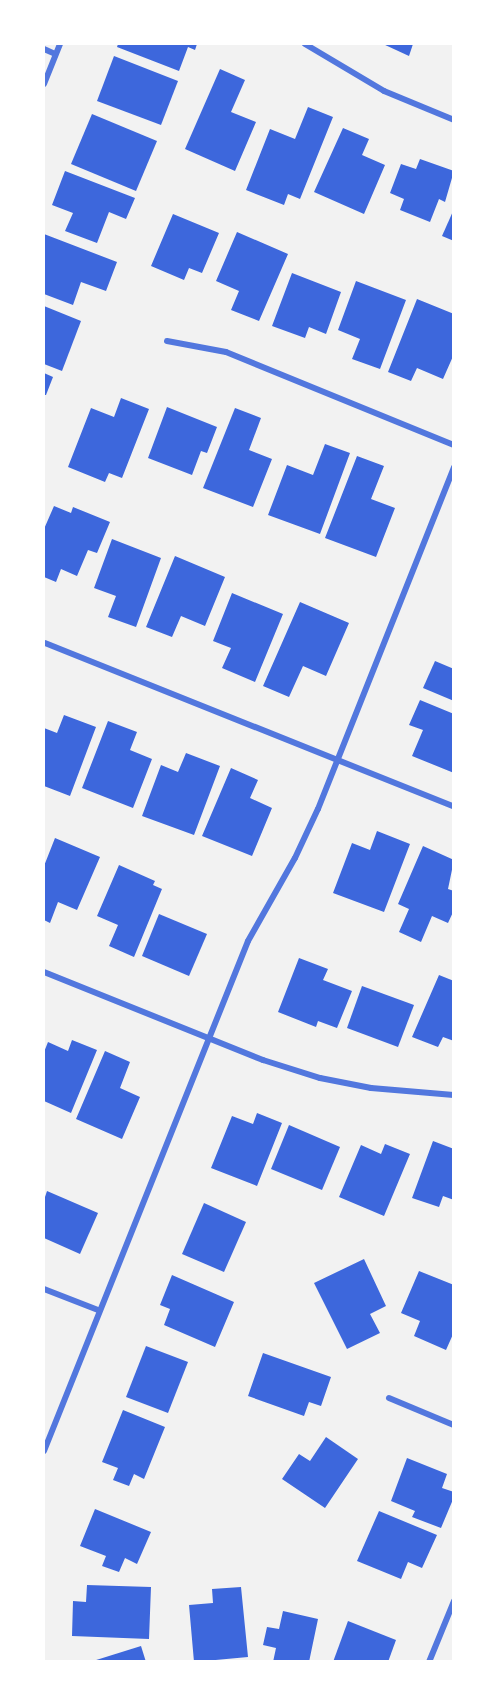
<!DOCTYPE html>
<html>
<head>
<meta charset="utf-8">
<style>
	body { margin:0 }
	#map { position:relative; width:497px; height:1705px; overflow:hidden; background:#f2f2f2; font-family:Inter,sans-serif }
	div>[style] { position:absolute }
	.building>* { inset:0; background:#3d67dc }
	.minor>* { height:6px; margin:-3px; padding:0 3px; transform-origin:3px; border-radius:3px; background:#5277de }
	span { translate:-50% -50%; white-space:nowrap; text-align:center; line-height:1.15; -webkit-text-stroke:6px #fff; paint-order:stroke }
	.frame { position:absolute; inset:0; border:45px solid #fff; pointer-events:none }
</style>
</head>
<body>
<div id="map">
	<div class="building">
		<i style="clip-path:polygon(118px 44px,197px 44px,195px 50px,188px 47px,179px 71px,117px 47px)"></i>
		<i style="clip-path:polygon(383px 44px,413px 44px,409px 56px)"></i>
		<i style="clip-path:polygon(114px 56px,178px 81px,161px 125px,97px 101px)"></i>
		<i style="clip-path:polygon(220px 69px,245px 80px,231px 112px,256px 122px,235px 171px,185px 149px)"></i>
		<i style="clip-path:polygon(308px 107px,333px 117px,300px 199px,288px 194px,284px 205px,246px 190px,270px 129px,295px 139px)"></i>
		<i style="clip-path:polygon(92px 114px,157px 141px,136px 191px,71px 164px)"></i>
		<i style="clip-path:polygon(343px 128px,369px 139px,362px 155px,385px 165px,364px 214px,314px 192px)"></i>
		<i style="clip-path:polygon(420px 159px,454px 171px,445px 202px,439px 199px,430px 222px,400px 210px,404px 199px,390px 193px,401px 164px,416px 169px)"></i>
		<i style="clip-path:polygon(65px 171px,135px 198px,126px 219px,109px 212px,97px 243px,65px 231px,73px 213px,52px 205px)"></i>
		<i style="clip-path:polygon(454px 209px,454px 241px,442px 236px)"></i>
		<i style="clip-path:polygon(173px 214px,219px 233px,202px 273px,189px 268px,184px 280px,151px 266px)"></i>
		<i style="clip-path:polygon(237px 232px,288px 254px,259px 321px,231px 310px,239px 291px,216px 281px)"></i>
		<i style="clip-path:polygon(44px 234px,117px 262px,106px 291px,81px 282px,73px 305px,44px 294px)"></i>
		<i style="clip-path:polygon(292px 273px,341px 292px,326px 334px,309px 327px,305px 338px,272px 326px)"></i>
		<i style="clip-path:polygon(356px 281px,406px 300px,380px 369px,352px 359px,360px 339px,338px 330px)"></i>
		<i style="clip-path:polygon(417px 299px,454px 314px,454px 354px,443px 379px,417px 368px,411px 381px,388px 372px)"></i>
		<i style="clip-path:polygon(44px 306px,81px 321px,62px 371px,44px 364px)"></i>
		<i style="clip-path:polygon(44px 373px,53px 377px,46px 395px,44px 395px)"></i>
		<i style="clip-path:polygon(121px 398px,149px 409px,122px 478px,109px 473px,105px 482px,68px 467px,91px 408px,114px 417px)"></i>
		<i style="clip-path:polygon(167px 407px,217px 427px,207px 453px,201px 451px,192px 475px,148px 458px)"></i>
		<i style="clip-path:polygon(235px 408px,261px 418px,249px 450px,272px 459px,253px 507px,203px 488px)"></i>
		<i style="clip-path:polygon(325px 444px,350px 453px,320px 534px,268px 515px,287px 465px,313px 475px)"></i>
		<i style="clip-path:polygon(357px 456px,384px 466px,371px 499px,395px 508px,376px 557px,325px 538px)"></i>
		<i style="clip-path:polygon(54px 506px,71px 513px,73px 507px,110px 522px,97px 553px,88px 550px,77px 576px,61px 569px,56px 582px,44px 577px,44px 529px)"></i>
		<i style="clip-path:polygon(112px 539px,161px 558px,136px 627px,108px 617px,116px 596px,94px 588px)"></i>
		<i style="clip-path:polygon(175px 556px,225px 577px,205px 626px,181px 616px,172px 637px,146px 627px)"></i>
		<i style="clip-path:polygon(232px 593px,283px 614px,255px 682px,222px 668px,231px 648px,213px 641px)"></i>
		<i style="clip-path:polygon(300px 602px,349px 623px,326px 676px,303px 666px,289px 697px,263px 686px)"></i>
		<i style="clip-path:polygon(435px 661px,454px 669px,454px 701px,423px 688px)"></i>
		<i style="clip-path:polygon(420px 700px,454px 714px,454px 773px,412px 756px,423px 730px,409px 725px)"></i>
		<i style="clip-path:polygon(64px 715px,96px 727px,70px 796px,44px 786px,44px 728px,57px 733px)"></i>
		<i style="clip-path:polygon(108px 721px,137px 732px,130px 750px,152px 759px,133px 808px,82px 788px)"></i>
		<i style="clip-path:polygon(186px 753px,220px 766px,194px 835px,142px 816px,161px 765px,178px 772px)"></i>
		<i style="clip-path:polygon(231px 768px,258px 780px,250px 798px,272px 808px,252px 856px,202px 836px)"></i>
		<i style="clip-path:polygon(377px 831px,410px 844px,384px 912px,333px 893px,352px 843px,370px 850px)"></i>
		<i style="clip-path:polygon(55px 838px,100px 857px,77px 910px,58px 902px,50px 923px,44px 920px,44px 866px)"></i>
		<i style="clip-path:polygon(423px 846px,454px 860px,448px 889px,454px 891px,454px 910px,448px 923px,432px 916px,421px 942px,399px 932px,409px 909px,398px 904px)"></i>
		<i style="clip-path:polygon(119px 865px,155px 881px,153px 885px,162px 889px,134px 957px,109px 946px,118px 925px,97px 916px)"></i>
		<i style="clip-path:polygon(159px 914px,207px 934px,189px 976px,142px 956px)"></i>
		<i style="clip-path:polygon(299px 958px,328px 969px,323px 980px,352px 991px,337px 1028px,318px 1021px,316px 1027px,278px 1012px)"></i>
		<i style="clip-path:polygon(439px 975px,454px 981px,454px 1041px,443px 1037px,438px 1047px,412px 1037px)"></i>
		<i style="clip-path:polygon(362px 986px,414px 1005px,398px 1047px,347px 1028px)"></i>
		<i style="clip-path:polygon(72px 1040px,97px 1050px,71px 1113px,44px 1101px,44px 1052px,48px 1042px,68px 1051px)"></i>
		<i style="clip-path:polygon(105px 1051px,130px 1062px,120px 1088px,140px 1097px,122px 1139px,76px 1119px)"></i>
		<i style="clip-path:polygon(257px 1113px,282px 1123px,257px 1186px,211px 1168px,232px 1116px,253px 1124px)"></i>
		<i style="clip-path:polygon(289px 1125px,340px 1147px,322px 1190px,271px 1169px)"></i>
		<i style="clip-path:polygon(433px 1141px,454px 1149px,454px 1200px,443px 1196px,439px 1207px,412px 1198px)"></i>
		<i style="clip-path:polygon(385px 1144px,410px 1154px,384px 1216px,339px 1197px,361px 1145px,381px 1154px)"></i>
		<i style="clip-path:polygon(47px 1191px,98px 1213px,80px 1254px,44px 1238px,44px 1200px)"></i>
		<i style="clip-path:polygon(204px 1203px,246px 1222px,224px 1272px,182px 1254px)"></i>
		<i style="clip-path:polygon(364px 1259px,386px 1306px,370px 1314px,380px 1333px,347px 1349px,314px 1283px)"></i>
		<i style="clip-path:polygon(419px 1271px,454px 1285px,454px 1332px,446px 1350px,414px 1336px,420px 1321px,401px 1313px)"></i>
		<i style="clip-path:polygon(172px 1275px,234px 1302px,215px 1347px,164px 1325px,170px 1309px,160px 1305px)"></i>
		<i style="clip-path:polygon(146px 1346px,188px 1362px,168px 1413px,126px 1397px)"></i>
		<i style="clip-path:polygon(263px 1353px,331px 1377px,321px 1406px,309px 1402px,304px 1416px,248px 1396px)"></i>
		<i style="clip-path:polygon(123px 1410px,165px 1427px,144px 1479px,134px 1474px,129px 1486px,113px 1480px,118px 1468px,102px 1462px)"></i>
		<i style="clip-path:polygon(326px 1437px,358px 1459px,325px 1508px,282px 1479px,299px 1454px,310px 1461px)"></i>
		<i style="clip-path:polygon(407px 1458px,447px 1474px,442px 1488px,454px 1492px,454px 1497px,441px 1528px,412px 1517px,415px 1511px,391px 1501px)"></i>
		<i style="clip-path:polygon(95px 1509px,151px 1532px,137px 1564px,125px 1558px,119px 1572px,102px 1566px,106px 1556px,80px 1546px)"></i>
		<i style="clip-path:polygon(379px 1511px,437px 1535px,422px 1568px,408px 1562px,401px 1579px,357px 1561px)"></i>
		<i style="clip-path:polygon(87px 1585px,151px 1587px,149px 1639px,72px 1636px,73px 1601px,86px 1602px)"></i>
		<i style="clip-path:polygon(241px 1587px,248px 1657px,194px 1662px,189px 1605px,213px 1603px,212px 1589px)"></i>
		<i style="clip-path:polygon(283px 1611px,318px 1619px,309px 1662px,273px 1662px,276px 1648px,263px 1645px,267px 1627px,279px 1629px)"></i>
		<i style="clip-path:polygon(348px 1621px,396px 1640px,388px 1662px,333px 1662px)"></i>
		<i style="clip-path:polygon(141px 1646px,146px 1662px,93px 1662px,93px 1661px)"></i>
	</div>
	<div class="minor">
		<i style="left:305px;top:44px;width:92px;rotate:30.7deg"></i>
		<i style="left:384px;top:91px;width:76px;rotate:22.5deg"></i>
		<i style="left:44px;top:49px;width:12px;rotate:24deg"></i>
		<i style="left:44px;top:84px;width:43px;rotate:-68.2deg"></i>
		<i style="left:167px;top:341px;width:60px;rotate:10.6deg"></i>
		<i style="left:226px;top:352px;width:246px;rotate:22.2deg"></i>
		<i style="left:45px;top:643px;width:441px;rotate:21.8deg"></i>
		<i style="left:44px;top:972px;width:236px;rotate:21.9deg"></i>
		<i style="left:263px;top:1060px;width:60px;rotate:17.5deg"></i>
		<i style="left:320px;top:1078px;width:52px;rotate:11.1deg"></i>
		<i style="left:371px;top:1088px;width:83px;rotate:4.8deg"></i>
		<i style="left:44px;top:1289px;width:58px;rotate:21.3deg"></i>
		<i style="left:389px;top:1398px;width:70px;rotate:22.6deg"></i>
		<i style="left:44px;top:1451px;width:549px;rotate:-68.2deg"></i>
		<i style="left:248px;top:941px;width:95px;rotate:-60.5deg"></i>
		<i style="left:295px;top:858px;width:54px;rotate:-64.9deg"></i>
		<i style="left:318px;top:809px;width:368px;rotate:-68.3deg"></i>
		<i style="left:429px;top:1662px;width:66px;rotate:-67.7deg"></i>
	</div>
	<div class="frame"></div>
</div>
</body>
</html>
